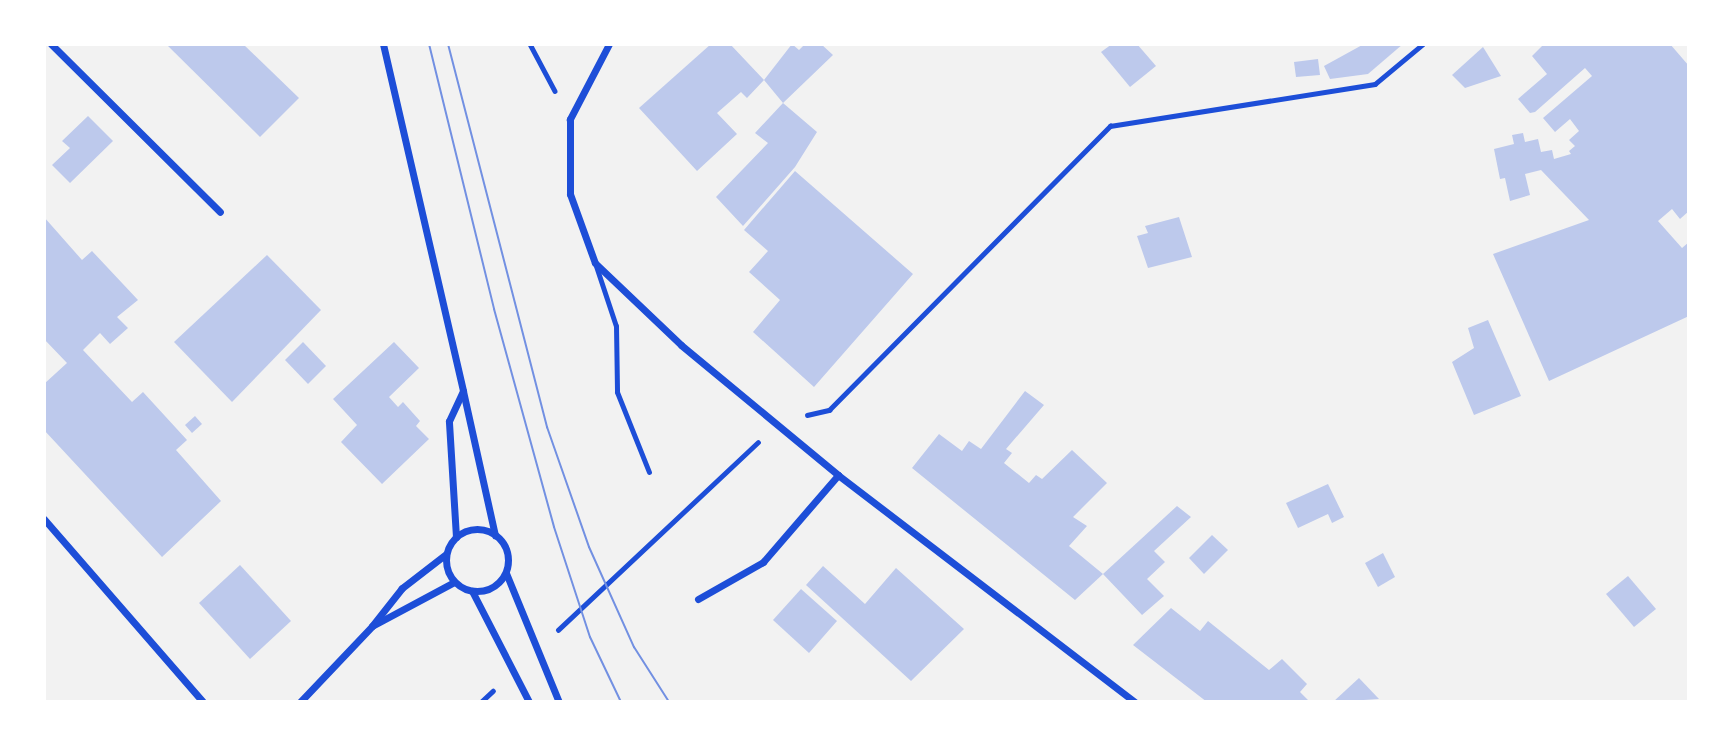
<!DOCTYPE html>
<html>
<head>
<meta charset="utf-8">
<style>
	body { margin:0 }
	#map { position:relative; width:1733px; height:746px; overflow:hidden; background:#f2f2f2; font-family:"Times New Roman",serif }
	div>[style] { position:absolute }
	.building>* { inset:0; background:#bdc9ec }
	.path>* { height:4.5px; margin:-2.25px; padding:0 2.25px; transform-origin:2.25px; border-radius:2.25px; background:#1d4ed8 }
	.service>* { height:5px; margin:-2.5px; padding:0 2.5px; transform-origin:2.5px; border-radius:2.5px; background:#1d4ed8 }
	.minor>* { height:7px; margin:-3.5px; padding:0 3.5px; transform-origin:3.5px; border-radius:3.5px; background:#1d4ed8 }
	.minor>.ring { margin:-3.5px; padding:0; box-sizing:content-box; background:none; border:7px solid #1d4ed8; border-radius:50% }
	.tram>* { height:2px; margin:-1px; padding:0 1px; transform-origin:1px; border-radius:1px; background:#7290e2 }
	span { translate:-50% -50%; white-space:nowrap; text-align:center; line-height:1.15; -webkit-text-stroke:7px #fff; paint-order:stroke }
	.frame { position:absolute; inset:0; border:46px solid #fff; pointer-events:none }
</style>
</head>
<body>
<div id="map">
	<div class="building">
		<i style="clip-path:polygon(166px 44px,243px 44px,299px 98px,260px 137px)"></i>
		<i style="clip-path:polygon(711px 44px,730px 44px,764px 80px,747px 98px,741px 92px,717px 113px,737px 134px,697px 171px,639px 108px)"></i>
		<i style="clip-path:polygon(792px 44px,799px 50px,805px 44px,821px 44px,833px 55px,783px 103px,764px 80px)"></i>
		<i style="clip-path:polygon(1112px 44px,1137px 44px,1156px 66px,1130px 87px,1101px 52px)"></i>
		<i style="clip-path:polygon(1364px 44px,1403px 44px,1368px 74px,1330px 79px,1324px 66px)"></i>
		<i style="clip-path:polygon(1544px 44px,1670px 44px,1689px 66px,1689px 211px,1680px 219px,1672px 209px,1658px 221px,1682px 248px,1689px 242px,1689px 316px,1549px 381px,1493px 254px,1589px 220px,1541px 170px,1525px 174px,1530px 195px,1510px 201px,1505px 178px,1500px 179px,1494px 149px,1514px 144px,1512px 135px,1523px 133px,1525px 142px,1538px 139px,1541px 152px,1552px 150px,1554px 159px,1571px 154px,1569px 151px,1575px 146px,1569px 140px,1579px 131px,1570px 119px,1555px 132px,1543px 118px,1592px 76px,1585px 68px,1535px 112px,1530px 113px,1518px 99px,1547px 74px,1532px 56px)"></i>
		<i style="clip-path:polygon(1483px 47px,1501px 76px,1465px 88px,1452px 75px)"></i>
		<i style="clip-path:polygon(1318px 59px,1320px 75px,1296px 77px,1294px 62px)"></i>
		<i style="clip-path:polygon(783px 103px,817px 132px,795px 167px,743px 226px,716px 197px,768px 143px,755px 133px)"></i>
		<i style="clip-path:polygon(88px 116px,113px 141px,70px 183px,52px 165px,70px 148px,62px 141px)"></i>
		<i style="clip-path:polygon(795px 171px,913px 274px,814px 387px,753px 332px,780px 300px,749px 272px,768px 251px,744px 230px)"></i>
		<i style="clip-path:polygon(44px 217px,82px 260px,92px 251px,138px 300px,117px 317px,128px 328px,110px 344px,100px 333px,83px 350px,132px 402px,143px 392px,187px 440px,176px 450px,221px 501px,162px 557px,44px 430px,44px 384px,67px 363px,44px 339px)"></i>
		<i style="clip-path:polygon(1179px 217px,1192px 257px,1148px 268px,1137px 236px,1148px 233px,1145px 226px)"></i>
		<i style="clip-path:polygon(267px 255px,321px 310px,232px 402px,174px 342px)"></i>
		<i style="clip-path:polygon(1488px 320px,1521px 396px,1474px 415px,1452px 362px,1474px 348px,1468px 328px)"></i>
		<i style="clip-path:polygon(303px 342px,326px 366px,308px 384px,285px 360px)"></i>
		<i style="clip-path:polygon(394px 342px,419px 368px,389px 397px,398px 407px,403px 402px,420px 421px,416px 426px,429px 439px,382px 484px,341px 442px,357px 425px,333px 399px)"></i>
		<i style="clip-path:polygon(1025px 391px,1044px 405px,1006px 449px,1012px 453px,1004px 463px,1029px 483px,1036px 475px,1042px 479px,1072px 450px,1107px 483px,1073px 517px,1087px 526px,1069px 546px,1103px 574px,1075px 600px,912px 468px,939px 434px,962px 451px,969px 441px,981px 449px)"></i>
		<i style="clip-path:polygon(195px 416px,202px 424px,192px 433px,185px 425px)"></i>
		<i style="clip-path:polygon(1328px 484px,1344px 517px,1332px 523px,1328px 514px,1298px 528px,1286px 503px)"></i>
		<i style="clip-path:polygon(1177px 506px,1191px 517px,1154px 551px,1165px 562px,1147px 579px,1164px 596px,1142px 615px,1103px 574px)"></i>
		<i style="clip-path:polygon(1212px 535px,1228px 550px,1204px 574px,1189px 558px)"></i>
		<i style="clip-path:polygon(1383px 553px,1395px 577px,1378px 587px,1365px 563px)"></i>
		<i style="clip-path:polygon(240px 565px,291px 621px,250px 659px,199px 603px)"></i>
		<i style="clip-path:polygon(823px 566px,865px 604px,896px 568px,964px 629px,911px 681px,806px 585px)"></i>
		<i style="clip-path:polygon(1628px 576px,1656px 609px,1634px 627px,1606px 594px)"></i>
		<i style="clip-path:polygon(801px 589px,837px 621px,809px 653px,773px 620px)"></i>
		<i style="clip-path:polygon(1171px 608px,1200px 631px,1208px 621px,1269px 670px,1282px 659px,1307px 684px,1300px 692px,1310px 702px,1207px 702px,1133px 645px)"></i>
		<i style="clip-path:polygon(1359px 678px,1379px 699px,1333px 702px)"></i>
	</div>
	<div class="path">
		<i style="left:530px;top:44px;width:53px;rotate:62deg"></i>
		<i style="left:807px;top:415px;width:23px;rotate:-13deg"></i>
		<i style="left:829px;top:410px;width:400px;rotate:-45.3deg"></i>
		<i style="left:1110px;top:126px;width:268px;rotate:-9deg"></i>
		<i style="left:1375px;top:84px;width:62px;rotate:-39.8deg"></i>
		<i style="left:558px;top:630px;width:274px;rotate:-43.2deg"></i>
		<i style="left:481px;top:702px;width:16px;rotate:-43deg"></i>
	</div>
	<div class="service">
		<i style="left:596px;top:266px;width:63px;rotate:71.6deg"></i>
		<i style="left:616px;top:326px;width:66px;rotate:89.1deg"></i>
		<i style="left:617px;top:392px;width:86px;rotate:68.2deg"></i>
	</div>
	<div class="minor">
		<i style="left:51px;top:44px;width:238px;rotate:44.8deg"></i>
		<i style="left:383px;top:44px;width:356px;rotate:77deg"></i>
		<i style="left:609px;top:44px;width:85px;rotate:117.5deg"></i>
		<i style="left:570px;top:119px;width:75px;rotate:90deg"></i>
		<i style="left:570px;top:194px;width:73px;rotate:70.1deg"></i>
		<i style="left:595px;top:263px;width:119px;rotate:43.6deg"></i>
		<i style="left:681px;top:345px;width:204px;rotate:39.6deg"></i>
		<i style="left:838px;top:475px;width:374px;rotate:37.4deg"></i>
		<i style="left:44px;top:519px;width:242px;rotate:49deg"></i>
		<i class="ring" style="left:446px;top:529px;width:55px;height:55px"></i>
		<i style="left:456px;top:537px;width:116px;rotate:-93.5deg"></i>
		<i style="left:449px;top:421px;width:33px;rotate:-65deg"></i>
		<i style="left:463px;top:391px;width:148px;rotate:77.5deg"></i>
		<i style="left:446px;top:554px;width:56px;rotate:142.3deg"></i>
		<i style="left:402px;top:588px;width:48px;rotate:128.3deg"></i>
		<i style="left:372px;top:626px;width:93px;rotate:-28.2deg"></i>
		<i style="left:506px;top:573px;width:139px;rotate:67.7deg"></i>
		<i style="left:472px;top:591px;width:125px;rotate:62.8deg"></i>
		<i style="left:698px;top:599px;width:75px;rotate:-29.6deg"></i>
		<i style="left:763px;top:562px;width:115px;rotate:-49.2deg"></i>
		<i style="left:300px;top:702px;width:105px;rotate:-46.5deg"></i>
	</div>
	<div class="tram">
		<i style="left:429px;top:44px;width:273px;rotate:76.2deg"></i>
		<i style="left:494px;top:309px;width:226px;rotate:74.6deg"></i>
		<i style="left:554px;top:527px;width:116px;rotate:71.9deg"></i>
		<i style="left:590px;top:637px;width:72px;rotate:64.5deg"></i>
		<i style="left:448px;top:44px;width:396px;rotate:75.5deg"></i>
		<i style="left:547px;top:427px;width:127px;rotate:70.7deg"></i>
		<i style="left:589px;top:547px;width:110px;rotate:65.8deg"></i>
		<i style="left:634px;top:647px;width:65px;rotate:57.5deg"></i>
	</div>
	<div class="frame"></div>
</div>
</body>
</html>
